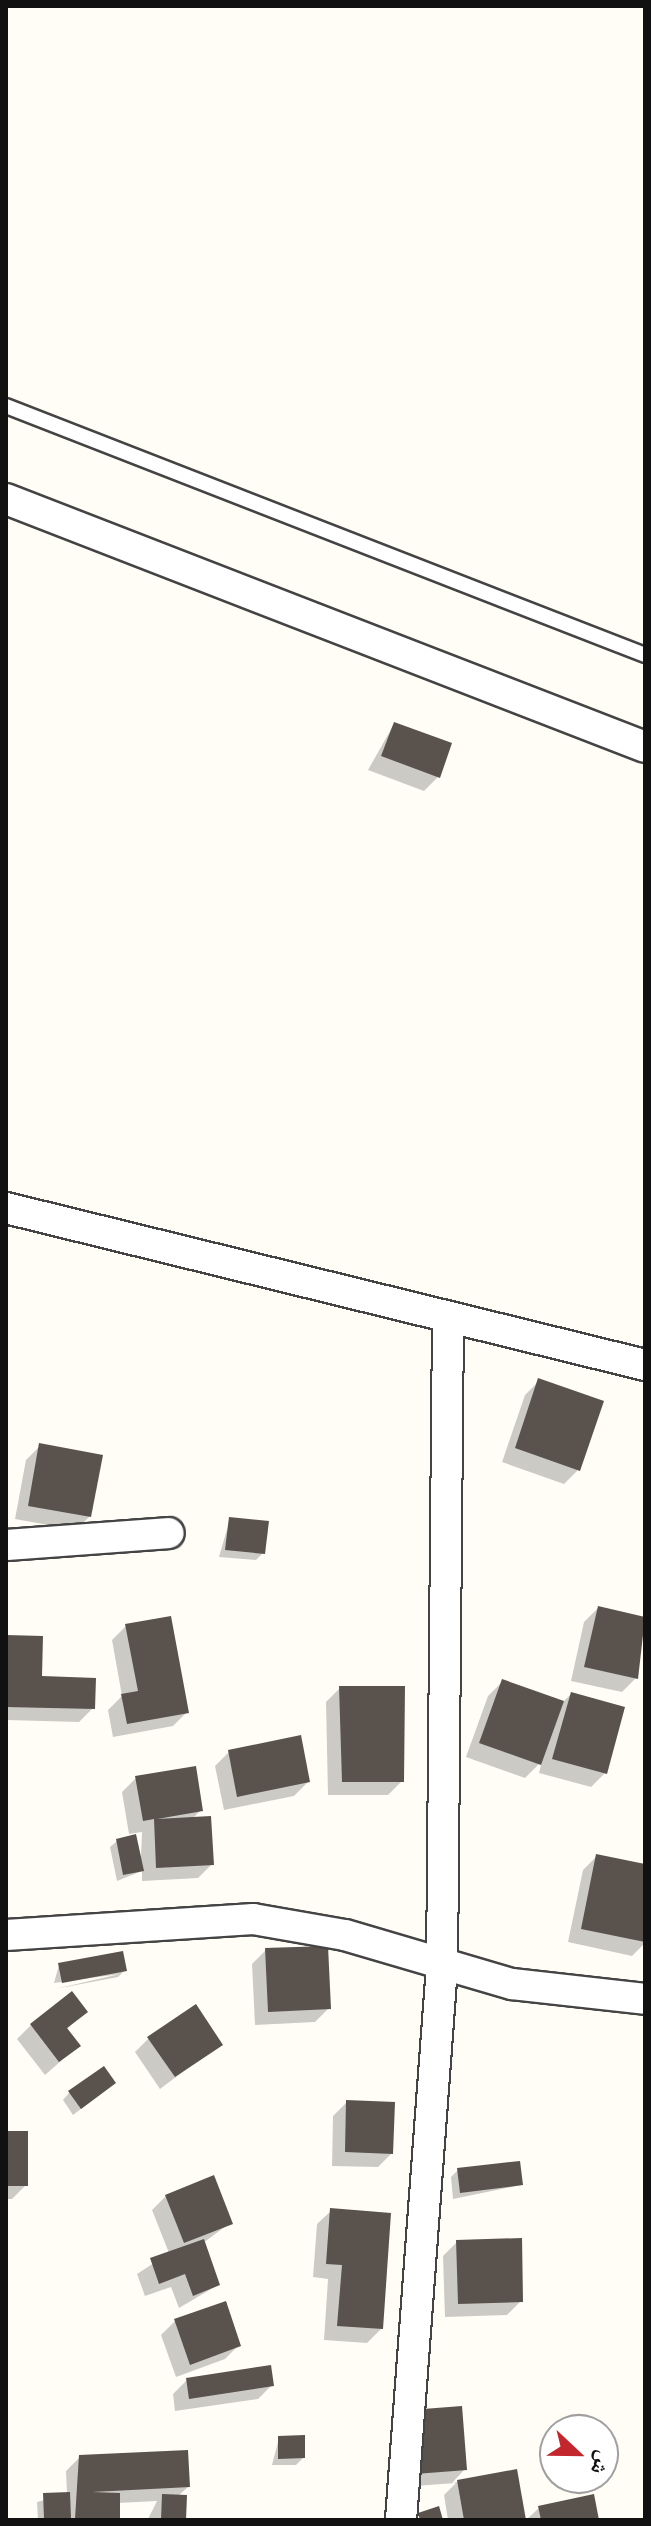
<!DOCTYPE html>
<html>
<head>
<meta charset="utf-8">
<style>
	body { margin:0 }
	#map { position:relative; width:651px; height:2526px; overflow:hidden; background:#fffdf5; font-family:Georgia,"Noto Naskh Arabic",serif }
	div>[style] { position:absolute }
	.shadow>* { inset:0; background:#0003 }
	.building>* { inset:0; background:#5a524d }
	.roads { filter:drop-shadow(2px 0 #444) drop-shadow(-2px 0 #444) drop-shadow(0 2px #444) drop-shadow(0 -2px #444) }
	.service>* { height:14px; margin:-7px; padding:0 7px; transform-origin:7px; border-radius:7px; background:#fff }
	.minor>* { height:30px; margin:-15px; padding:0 15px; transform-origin:15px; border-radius:15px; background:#fff }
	span { translate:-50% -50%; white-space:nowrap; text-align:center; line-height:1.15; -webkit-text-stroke:8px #fff; paint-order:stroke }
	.frame { position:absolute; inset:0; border:8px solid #111; pointer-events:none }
	.north { position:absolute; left:539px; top:2414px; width:80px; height:80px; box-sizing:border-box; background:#fff; border:2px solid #a0a0a0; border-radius:50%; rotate:112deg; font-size:22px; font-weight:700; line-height:32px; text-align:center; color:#111 }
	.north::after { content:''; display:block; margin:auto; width:28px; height:36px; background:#c4262e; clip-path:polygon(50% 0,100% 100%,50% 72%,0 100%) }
</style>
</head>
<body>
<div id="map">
	<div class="shadow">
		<i style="clip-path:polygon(394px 724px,438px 777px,424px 791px,368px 770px)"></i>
		<i style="clip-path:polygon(539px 1381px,578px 1470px,564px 1484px,502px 1462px,525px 1395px)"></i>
		<i style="clip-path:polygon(40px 1446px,90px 1516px,76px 1530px,15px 1519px,26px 1460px)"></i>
		<i style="clip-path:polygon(230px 1519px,263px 1553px,256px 1560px,219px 1557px)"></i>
		<i style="clip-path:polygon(598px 1608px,645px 1619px,636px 1678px,622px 1692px,571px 1681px,584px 1622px)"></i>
		<i style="clip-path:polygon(126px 1626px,187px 1712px,173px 1726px,113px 1737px,108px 1710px,122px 1696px,112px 1640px)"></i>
		<i style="clip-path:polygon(6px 1637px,40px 1678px,93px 1708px,79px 1722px,6px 1720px)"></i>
		<i style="clip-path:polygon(502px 1682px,562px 1703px,571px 1694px,605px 1773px,591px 1787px,539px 1773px,542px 1761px,525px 1778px,466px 1757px,488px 1696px)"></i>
		<i style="clip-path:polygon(340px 1688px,402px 1781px,388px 1795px,328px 1795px,326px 1702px)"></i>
		<i style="clip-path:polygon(229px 1752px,308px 1782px,294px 1796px,224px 1810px,215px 1766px)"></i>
		<i style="clip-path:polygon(136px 1778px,201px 1810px,192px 1819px,212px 1864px,198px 1878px,142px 1881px,142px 1871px,117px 1881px,110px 1847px,117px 1841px,141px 1856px,142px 1832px,129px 1834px,122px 1792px)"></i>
		<i style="clip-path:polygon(597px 1856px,645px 1866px,645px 1943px,632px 1956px,568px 1942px,583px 1870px)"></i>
		<i style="clip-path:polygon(266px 1950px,329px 2008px,315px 2022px,255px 2025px,252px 1964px)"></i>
		<i style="clip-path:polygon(59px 1965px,125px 1970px,118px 1977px,55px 1989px,120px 1974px,54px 1983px)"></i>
		<i style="clip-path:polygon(85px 2012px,66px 2030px,78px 2046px,45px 2075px,17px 2039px,31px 2025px)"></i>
		<i style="clip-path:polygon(149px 2038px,220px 2044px,160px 2089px,135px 2052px)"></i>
		<i style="clip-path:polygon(106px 2090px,73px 2115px,63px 2100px,69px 2093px)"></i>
		<i style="clip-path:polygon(347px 2102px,392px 2153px,378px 2167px,332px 2166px,333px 2116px)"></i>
		<i style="clip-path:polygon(6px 2133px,26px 2185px,12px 2199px,6px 2199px)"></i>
		<i style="clip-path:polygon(458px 2170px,521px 2185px,453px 2199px,451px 2177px)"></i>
		<i style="clip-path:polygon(166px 2196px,230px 2223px,203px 2243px,218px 2285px,179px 2308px,171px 2287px,145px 2296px,137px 2274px,169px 2253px,152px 2210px)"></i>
		<i style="clip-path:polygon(331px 2211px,381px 2329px,367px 2343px,324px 2340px,328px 2279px,313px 2277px,317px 2224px)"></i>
		<i style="clip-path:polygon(457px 2242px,521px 2301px,507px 2315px,445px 2317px,443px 2256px)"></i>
		<i style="clip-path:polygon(175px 2321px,239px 2345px,225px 2359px,176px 2377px,161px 2335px)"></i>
		<i style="clip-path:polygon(187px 2380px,272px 2385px,258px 2399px,175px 2411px,173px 2394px)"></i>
		<i style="clip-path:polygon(460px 2408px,465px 2469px,452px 2483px,515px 2471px,524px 2520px,448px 2520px,444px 2495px,456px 2483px,401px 2487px)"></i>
		<i style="clip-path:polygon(279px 2438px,303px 2458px,296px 2465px,272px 2465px)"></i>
		<i style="clip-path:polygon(80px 2457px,188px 2487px,177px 2497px,184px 2520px,127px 2520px,148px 2519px,157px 2501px,118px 2503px,115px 2520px,38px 2520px,37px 2502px,67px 2494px,66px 2471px)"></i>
		<i style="clip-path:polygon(539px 2508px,597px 2520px,526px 2520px)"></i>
	</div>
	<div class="building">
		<i style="clip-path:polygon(394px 722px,452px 743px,440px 778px,381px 756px)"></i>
		<i style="clip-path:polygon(538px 1378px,604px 1401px,580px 1471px,515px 1448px)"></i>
		<i style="clip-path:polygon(39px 1443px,103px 1455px,91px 1517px,28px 1506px)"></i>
		<i style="clip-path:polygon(229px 1517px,269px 1521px,265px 1554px,225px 1550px)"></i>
		<i style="clip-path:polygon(598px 1606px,645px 1617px,638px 1679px,584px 1667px)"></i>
		<i style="clip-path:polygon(171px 1616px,189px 1713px,127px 1724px,121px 1694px,138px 1691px,125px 1624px)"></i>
		<i style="clip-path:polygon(6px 1635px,43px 1636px,42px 1676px,96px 1678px,95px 1709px,6px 1707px)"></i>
		<i style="clip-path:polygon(502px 1679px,564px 1701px,541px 1765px,479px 1743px)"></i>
		<i style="clip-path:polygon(339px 1686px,405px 1686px,404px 1782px,342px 1782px)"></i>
		<i style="clip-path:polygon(571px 1692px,625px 1707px,607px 1774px,552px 1759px)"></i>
		<i style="clip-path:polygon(301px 1735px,310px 1782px,237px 1797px,228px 1750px)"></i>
		<i style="clip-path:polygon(196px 1766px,203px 1811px,157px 1819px,211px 1816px,214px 1865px,156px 1868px,154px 1819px,143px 1821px,135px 1776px)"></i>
		<i style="clip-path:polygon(136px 1834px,144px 1871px,123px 1875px,116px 1839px)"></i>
		<i style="clip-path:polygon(596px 1854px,645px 1864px,645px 1942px,581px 1929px)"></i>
		<i style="clip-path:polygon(328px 1946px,331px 2009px,268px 2012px,265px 1948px)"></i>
		<i style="clip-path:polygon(123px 1951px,127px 1971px,62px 1983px,58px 1963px)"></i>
		<i style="clip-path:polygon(72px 1991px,88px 2012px,67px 2028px,81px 2046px,59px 2062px,30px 2024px)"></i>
		<i style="clip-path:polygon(196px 2004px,223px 2045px,175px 2077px,147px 2037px)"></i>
		<i style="clip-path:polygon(104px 2066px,116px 2083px,81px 2109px,68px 2091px)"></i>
		<i style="clip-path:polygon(346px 2100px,395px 2102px,393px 2154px,345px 2152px)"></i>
		<i style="clip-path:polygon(6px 2131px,28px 2131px,28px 2186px,6px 2186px)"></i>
		<i style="clip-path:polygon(520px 2161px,523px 2185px,460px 2193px,457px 2168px)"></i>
		<i style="clip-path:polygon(214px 2175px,233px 2224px,184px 2243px,165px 2195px)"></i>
		<i style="clip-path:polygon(330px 2208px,391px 2213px,383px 2329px,337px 2326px,342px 2265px,326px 2264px)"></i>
		<i style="clip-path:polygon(522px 2238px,523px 2302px,458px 2304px,456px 2240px)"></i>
		<i style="clip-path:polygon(204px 2239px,220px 2285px,193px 2296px,185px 2274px,159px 2284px,150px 2258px)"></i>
		<i style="clip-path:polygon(226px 2301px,241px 2346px,190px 2365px,174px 2319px)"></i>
		<i style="clip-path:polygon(271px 2365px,274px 2386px,189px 2399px,186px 2378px)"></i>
		<i style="clip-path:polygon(462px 2406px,467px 2470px,415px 2474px,410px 2410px)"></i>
		<i style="clip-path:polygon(305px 2435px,305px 2458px,278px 2459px,278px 2436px)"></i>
		<i style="clip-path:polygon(188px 2450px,190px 2487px,92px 2492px,120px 2493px,120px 2518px,75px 2519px,79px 2455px)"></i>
		<i style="clip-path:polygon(517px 2469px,526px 2520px,464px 2520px,457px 2480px)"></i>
		<i style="clip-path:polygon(70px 2492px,71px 2518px,44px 2519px,43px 2493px)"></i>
		<i style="clip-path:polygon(162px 2494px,187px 2495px,186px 2520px,161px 2520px)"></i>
		<i style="clip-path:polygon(594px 2494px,599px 2520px,541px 2520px,538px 2506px)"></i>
		<i style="clip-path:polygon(439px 2506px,443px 2520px,420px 2520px,418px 2513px)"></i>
	</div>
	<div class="roads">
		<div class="service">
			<i style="left:6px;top:406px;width:686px;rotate:21.29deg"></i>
		</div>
		<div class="minor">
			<i style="left:6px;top:499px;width:685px;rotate:21.21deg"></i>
			<i style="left:6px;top:1208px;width:658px;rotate:13.8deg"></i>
			<i style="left:6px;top:1545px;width:163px;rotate:-4.2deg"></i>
			<i style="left:6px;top:1935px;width:248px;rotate:-3.7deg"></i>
			<i style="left:253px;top:1919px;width:93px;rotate:9.9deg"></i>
			<i style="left:345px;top:1935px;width:174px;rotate:16.4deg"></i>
			<i style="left:512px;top:1984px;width:134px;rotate:6.4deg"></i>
			<i style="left:401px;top:2520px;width:555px;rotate:-85.76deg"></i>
			<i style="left:442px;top:1967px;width:646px;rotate:-89.47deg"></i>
		</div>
	</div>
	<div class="frame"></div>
	<div class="north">ش</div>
</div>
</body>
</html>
